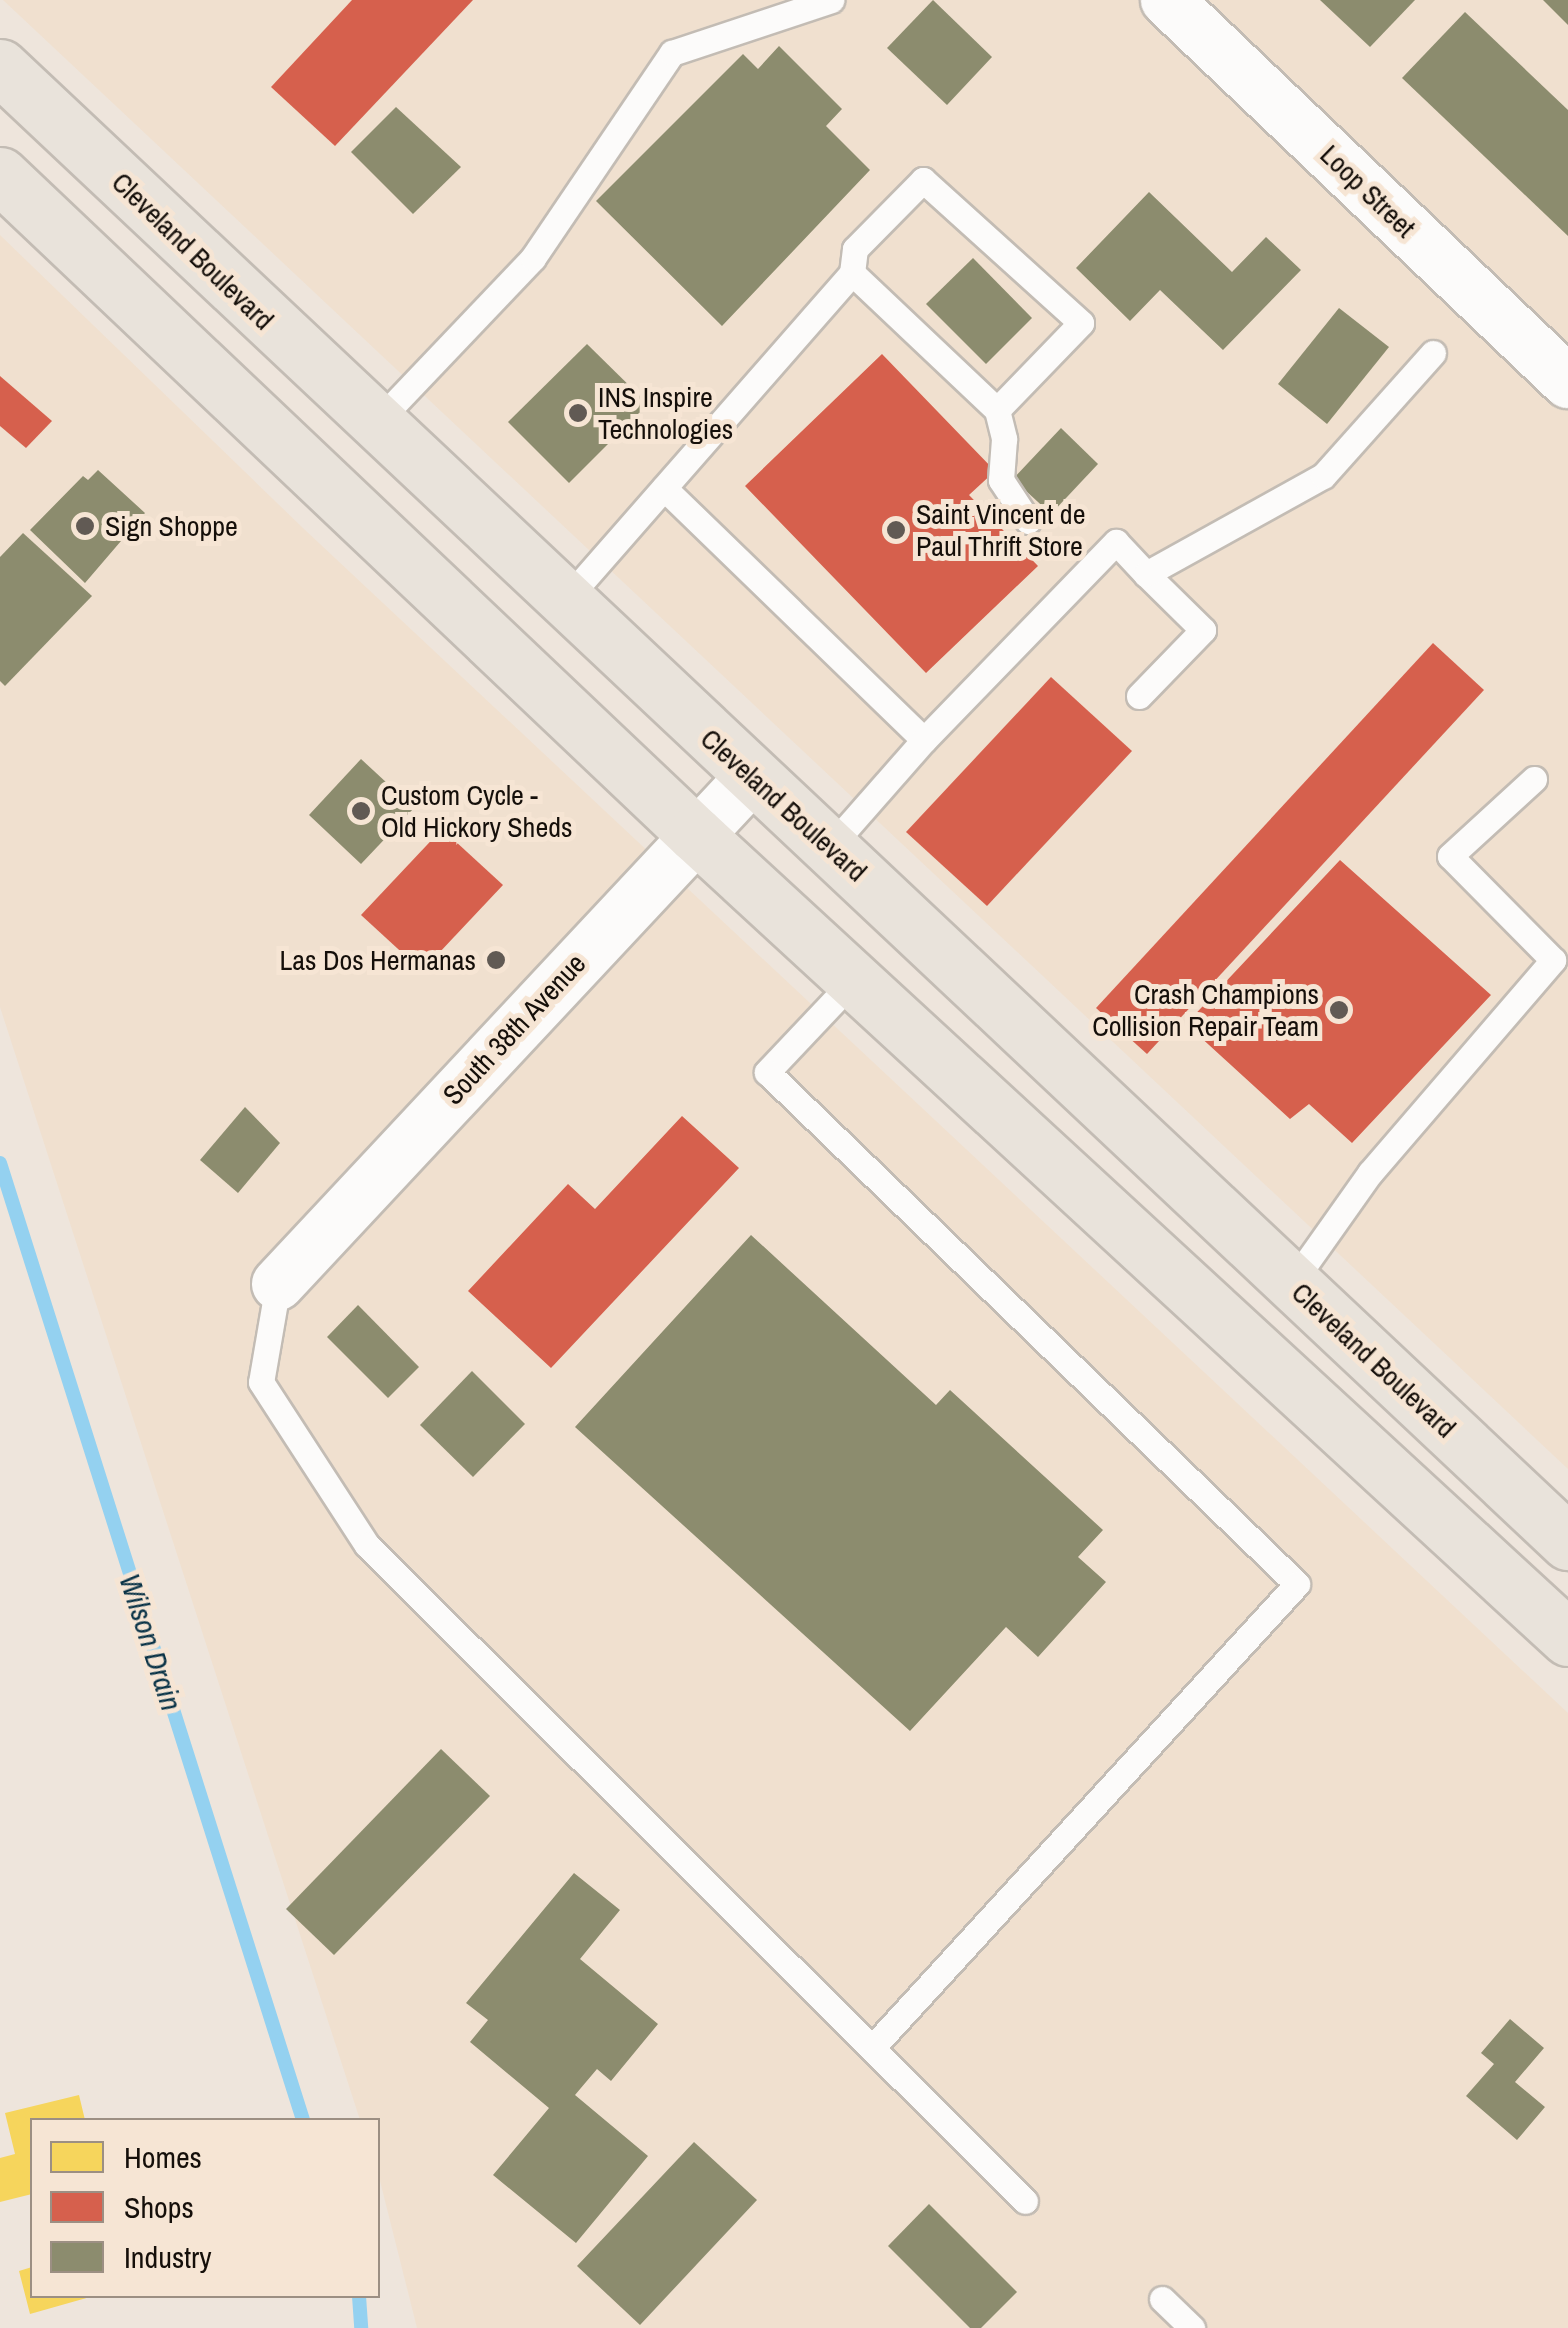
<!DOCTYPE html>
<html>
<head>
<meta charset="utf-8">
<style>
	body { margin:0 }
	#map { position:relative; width:1568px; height:2328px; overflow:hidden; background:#eee5dc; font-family:"Archivo Narrow",sans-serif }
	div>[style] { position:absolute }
	.built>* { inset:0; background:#f0e0cf }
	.homes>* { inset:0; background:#f6d55c }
	.shops>* { inset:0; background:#d6604d }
	.industry>* { inset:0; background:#8c8c6e }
	.stream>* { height:14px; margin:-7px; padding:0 7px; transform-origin:7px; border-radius:7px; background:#94d1f0 }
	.roads { filter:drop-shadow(2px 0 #c3bcb4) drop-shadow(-2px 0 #c3bcb4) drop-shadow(0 2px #c3bcb4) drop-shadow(0 -2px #c3bcb4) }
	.lane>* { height:25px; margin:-12.5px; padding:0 12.5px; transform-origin:12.5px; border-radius:12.5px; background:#fcfbfa }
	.street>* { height:52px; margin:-26px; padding:0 26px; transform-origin:26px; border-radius:26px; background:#fcfbfa }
	.primary>* { height:55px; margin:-27.5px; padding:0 27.5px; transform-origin:27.5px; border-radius:27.5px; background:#e9e3db }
	.dots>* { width:28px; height:28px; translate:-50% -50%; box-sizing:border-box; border:5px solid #f6e5d4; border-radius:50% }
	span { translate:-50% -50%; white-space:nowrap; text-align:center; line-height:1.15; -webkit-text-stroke:10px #f6e5d4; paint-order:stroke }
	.street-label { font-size:28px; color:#150f0a }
	.poi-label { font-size:28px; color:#150f0a }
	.left { translate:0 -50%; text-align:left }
	.right { translate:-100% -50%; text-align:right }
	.water-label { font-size:30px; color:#0a3347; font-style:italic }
	.legend { position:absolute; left:30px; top:2118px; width:350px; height:180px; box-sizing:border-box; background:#f6e5d4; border:2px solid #9c8f83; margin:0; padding:12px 18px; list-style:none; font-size:30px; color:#150f0a }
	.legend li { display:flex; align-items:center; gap:20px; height:50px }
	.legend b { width:50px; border:2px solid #9c8f83 }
</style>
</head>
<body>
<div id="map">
	<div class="built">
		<i style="clip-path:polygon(3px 0,1568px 0,1568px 1469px)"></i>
		<i style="clip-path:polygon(0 235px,304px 529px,1568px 1713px,1568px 2328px,417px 2328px,378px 2173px,378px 2120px,360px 2120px,0 1007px)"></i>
	</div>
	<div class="homes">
		<i style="clip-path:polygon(79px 2095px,85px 2120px,32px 2120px,32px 2194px,0 2202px,0 2158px,15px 2154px,5px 2113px)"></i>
		<i style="clip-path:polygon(32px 2267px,32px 2296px,90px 2297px,30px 2314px,19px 2271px)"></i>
	</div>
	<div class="shops">
		<i style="clip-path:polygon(352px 0,473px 0,335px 146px,271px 87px)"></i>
		<i style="clip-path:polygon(882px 354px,995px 471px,969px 495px,1038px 566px,926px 673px,745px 486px)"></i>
		<i style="clip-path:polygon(0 376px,52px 421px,26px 448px,0 426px)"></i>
		<i style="clip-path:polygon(1433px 643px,1484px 690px,1147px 1054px,1096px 1008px)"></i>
		<i style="clip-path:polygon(1051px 677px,1132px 751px,987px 906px,906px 832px)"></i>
		<i style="clip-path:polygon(442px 829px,503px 885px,422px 971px,361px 915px)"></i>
		<i style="clip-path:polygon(1340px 860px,1491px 995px,1352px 1143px,1309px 1104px,1290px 1119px,1186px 1024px)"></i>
		<i style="clip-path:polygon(682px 1116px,739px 1168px,551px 1368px,468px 1291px,568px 1184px,595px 1209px)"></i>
	</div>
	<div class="industry">
		<i style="clip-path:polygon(933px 0,992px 57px,947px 105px,887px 48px)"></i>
		<i style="clip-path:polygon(1320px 0,1415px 0,1370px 47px)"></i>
		<i style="clip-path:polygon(1543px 0,1568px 0,1568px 25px)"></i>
		<i style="clip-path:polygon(1465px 12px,1568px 110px,1568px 236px,1402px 78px)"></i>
		<i style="clip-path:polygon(779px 46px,842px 109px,826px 126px,870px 170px,722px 326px,596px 201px,743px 54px,758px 69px)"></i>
		<i style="clip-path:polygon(396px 107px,461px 167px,413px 214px,351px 152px)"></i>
		<i style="clip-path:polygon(1149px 192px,1232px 272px,1266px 237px,1301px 270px,1223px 350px,1160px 290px,1130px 321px,1076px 268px)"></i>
		<i style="clip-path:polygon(973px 258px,1032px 318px,986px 364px,926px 304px)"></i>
		<i style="clip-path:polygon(1339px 308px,1389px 347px,1327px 424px,1278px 384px)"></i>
		<i style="clip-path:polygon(587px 344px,648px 404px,569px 483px,508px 422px)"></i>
		<i style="clip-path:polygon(1061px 428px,1098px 464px,1051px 514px,1013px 479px)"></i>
		<i style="clip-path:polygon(98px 470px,145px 513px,85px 583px,30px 530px,83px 476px,88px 480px)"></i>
		<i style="clip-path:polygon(23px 533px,92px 596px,5px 686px,0 681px,0 557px)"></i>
		<i style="clip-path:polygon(361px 759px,414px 808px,361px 864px,309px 815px)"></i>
		<i style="clip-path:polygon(245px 1107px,280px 1143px,238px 1193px,200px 1160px)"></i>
		<i style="clip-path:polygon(751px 1235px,936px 1405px,950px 1390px,1103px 1530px,1078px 1557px,1106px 1582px,1038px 1657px,1006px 1627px,910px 1731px,575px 1427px)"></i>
		<i style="clip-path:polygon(358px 1305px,419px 1367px,388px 1398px,327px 1337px)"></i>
		<i style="clip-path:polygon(472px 1371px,525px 1424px,473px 1477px,420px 1425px)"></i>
		<i style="clip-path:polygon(441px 1749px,490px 1796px,334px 1955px,286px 1909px)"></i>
		<i style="clip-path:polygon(574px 1873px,620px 1910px,580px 1959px,658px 2024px,611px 2081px,597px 2069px,575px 2095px,648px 2156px,576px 2243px,493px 2175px,549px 2108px,470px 2042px,488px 2020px,466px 2003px)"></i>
		<i style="clip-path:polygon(1510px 2019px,1544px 2048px,1515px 2082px,1545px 2107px,1517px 2140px,1466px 2096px,1494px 2064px,1481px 2053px)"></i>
		<i style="clip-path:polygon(694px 2142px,757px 2200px,640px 2325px,577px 2266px)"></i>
		<i style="clip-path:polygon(929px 2204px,1017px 2292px,981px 2328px,970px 2328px,888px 2246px)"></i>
	</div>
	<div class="stream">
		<i style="left:0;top:1163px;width:1004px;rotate:72.43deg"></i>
		<i style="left:359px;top:2296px;width:32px;rotate:86deg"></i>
	</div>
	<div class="roads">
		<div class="lane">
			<i style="left:997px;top:410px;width:30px;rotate:76deg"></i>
			<i style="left:1004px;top:439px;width:41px;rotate:94.2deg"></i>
			<i style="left:1001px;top:480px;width:49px;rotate:56.6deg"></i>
			<i style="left:375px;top:424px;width:229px;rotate:-46.4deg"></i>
			<i style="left:533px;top:258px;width:248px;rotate:-55.9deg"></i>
			<i style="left:672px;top:53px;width:168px;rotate:-18.4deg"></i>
			<i style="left:664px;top:488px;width:362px;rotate:44.1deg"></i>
			<i style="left:924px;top:740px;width:141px;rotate:131.3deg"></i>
			<i style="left:564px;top:602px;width:437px;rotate:-48.8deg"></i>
			<i style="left:852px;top:273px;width:24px;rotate:-83deg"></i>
			<i style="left:855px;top:249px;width:97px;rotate:-45.4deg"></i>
			<i style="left:923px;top:180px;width:213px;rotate:42.1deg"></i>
			<i style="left:1081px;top:323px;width:121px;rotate:134deg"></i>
			<i style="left:997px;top:410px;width:199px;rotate:-136.6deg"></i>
			<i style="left:1139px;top:696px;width:92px;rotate:-45.9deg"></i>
			<i style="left:1203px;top:630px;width:80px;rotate:-135.5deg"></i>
			<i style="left:924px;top:740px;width:276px;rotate:-45.9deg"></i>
			<i style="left:1116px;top:542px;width:44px;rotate:46.8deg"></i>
			<i style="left:1146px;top:574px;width:202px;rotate:-29deg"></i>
			<i style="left:1323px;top:476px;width:165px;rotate:-48.2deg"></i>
			<i style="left:854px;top:980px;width:127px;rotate:133.4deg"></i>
			<i style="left:767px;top:1072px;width:737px;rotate:44.01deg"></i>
			<i style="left:1297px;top:1584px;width:629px;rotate:132.49deg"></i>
			<i style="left:1292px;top:1283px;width:135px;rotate:-54.7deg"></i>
			<i style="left:1370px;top:1173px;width:281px;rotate:-49.3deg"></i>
			<i style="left:1553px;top:960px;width:146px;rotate:-134.7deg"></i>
			<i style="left:1450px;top:856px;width:114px;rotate:-42.5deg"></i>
			<i style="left:278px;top:1284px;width:99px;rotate:99.8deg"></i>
			<i style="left:261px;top:1382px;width:194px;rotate:57deg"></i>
			<i style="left:367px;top:1545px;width:929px;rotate:44.91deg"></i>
			<i style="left:1162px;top:2299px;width:42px;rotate:44deg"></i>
		</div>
		<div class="street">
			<i style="left:1167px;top:0;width:554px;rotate:43.61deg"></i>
			<i style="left:278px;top:1284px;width:694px;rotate:-46.93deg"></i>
		</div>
		<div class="primary">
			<i style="left:0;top:67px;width:2153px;rotate:43.25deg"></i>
			<i style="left:0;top:175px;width:958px;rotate:43.48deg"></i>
			<i style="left:695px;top:834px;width:1187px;rotate:42.64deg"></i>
		</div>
	</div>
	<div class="dots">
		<i style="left:578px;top:413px;background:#615a54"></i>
		<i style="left:85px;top:526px;background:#615a54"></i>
		<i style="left:896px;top:530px;background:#615a54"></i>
		<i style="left:361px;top:811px;background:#615a54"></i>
		<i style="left:496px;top:960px;background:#615a54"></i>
		<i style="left:1339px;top:1010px;background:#615a54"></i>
	</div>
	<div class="street-label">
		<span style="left:1368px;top:191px;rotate:44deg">Loop Street</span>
		<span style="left:193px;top:251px;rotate:44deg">Cleveland Boulevard</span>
		<span style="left:784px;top:805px;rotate:42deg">Cleveland Boulevard</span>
		<span style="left:514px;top:1029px;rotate:-47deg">South 38th Avenue</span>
		<span style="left:1374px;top:1360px;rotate:43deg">Cleveland Boulevard</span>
	</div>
	<div class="poi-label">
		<span class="left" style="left:598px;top:413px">INS Inspire<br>Technologies</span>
		<span class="left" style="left:916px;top:530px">Saint Vincent de<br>Paul Thrift Store</span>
		<span class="left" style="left:105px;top:526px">Sign Shoppe</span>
		<span class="left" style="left:381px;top:811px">Custom Cycle -<br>Old Hickory Sheds</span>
		<span class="right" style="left:476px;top:960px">Las Dos Hermanas</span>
		<span class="right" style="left:1319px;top:1010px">Crash Champions<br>Collision Repair Team</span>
	</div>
	<div class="water-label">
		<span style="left:151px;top:1642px;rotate:72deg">Wilson Drain</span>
	</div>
	<ul class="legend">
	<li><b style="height:28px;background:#f6d55c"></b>Homes</li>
	<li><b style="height:28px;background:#d6604d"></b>Shops</li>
	<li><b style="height:28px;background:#8c8c6e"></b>Industry</li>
	</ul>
</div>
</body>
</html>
